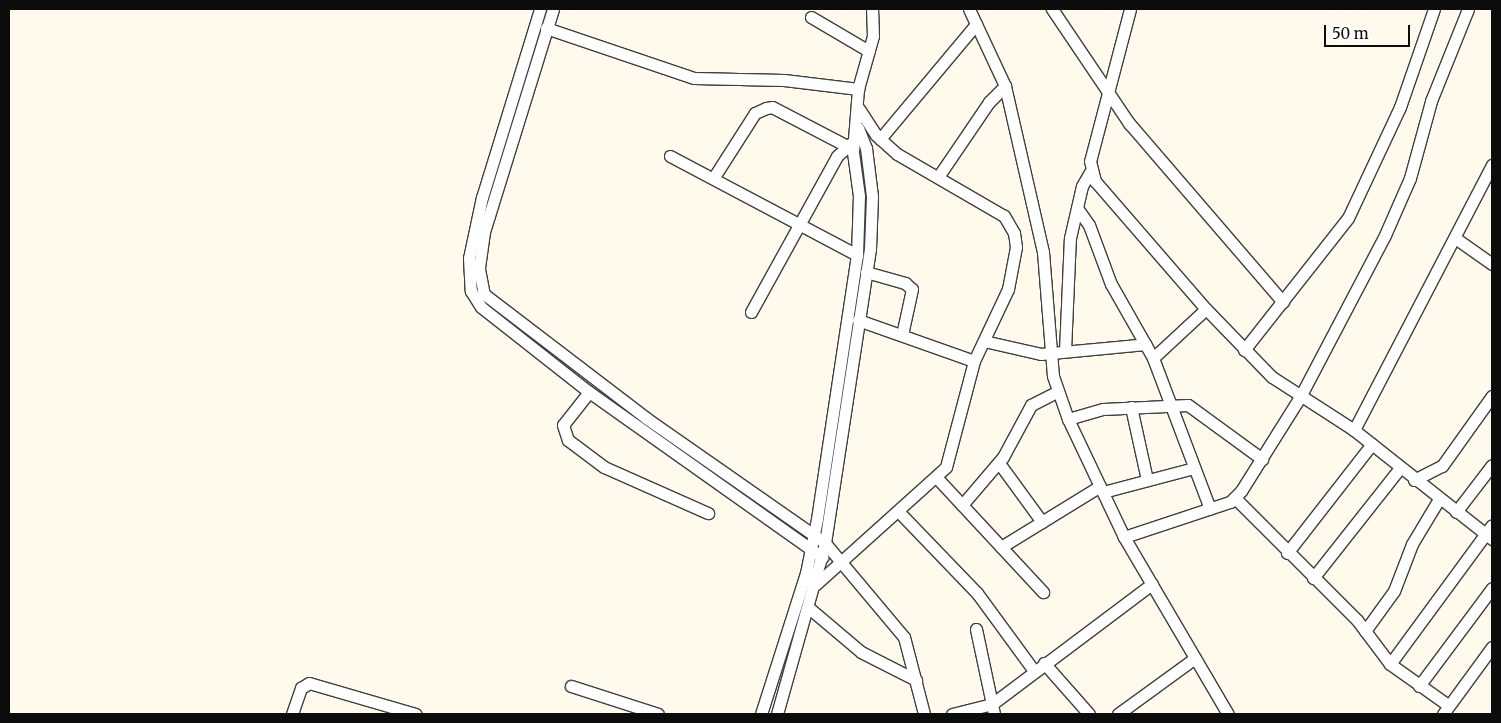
<!DOCTYPE html>
<html>
<head>
<meta charset="utf-8">
<style>
	body { margin:0 }
	#map { position:relative; width:1501px; height:723px; overflow:hidden; background:#fffaeb; font-family:Merriweather,serif }
	div>[style] { position:absolute }
	.roads { filter:drop-shadow(1px 0 #3f3f3f) drop-shadow(-1px 0 #3f3f3f) drop-shadow(0 1px #3f3f3f) drop-shadow(0 -1px #3f3f3f) }
	.street>* { height:11px; margin:-5.5px; padding:0 5.5px; transform-origin:5.5px; border-radius:5.5px; background:#fff }
	span { translate:-50% -50%; white-space:nowrap; text-align:center; line-height:1.15; -webkit-text-stroke:5px #fff; paint-order:stroke }
	.frame { position:absolute; inset:0; border:10px solid #0c0c0c; pointer-events:none }
	.scale { position:absolute; left:1324px; top:25px; width:86px; height:22px; box-sizing:border-box; border:2px solid #0c0c0c; border-top:0; padding-left:6px; font-size:15px; line-height:18px; white-space:nowrap; color:#0c0c0c; -webkit-text-stroke:4px #fff; paint-order:stroke }
</style>
</head>
<body>
<div id="map">
	<div class="roads">
		<div class="street">
			<i style="left:540px;top:9px;width:197px;rotate:107.1deg"></i>
			<i style="left:482px;top:197px;width:62px;rotate:102deg"></i>
			<i style="left:469px;top:258px;width:33px;rotate:87deg"></i>
			<i style="left:471px;top:291px;width:19px;rotate:58deg"></i>
			<i style="left:481px;top:307px;width:137px;rotate:38.2deg"></i>
			<i style="left:589px;top:392px;width:286px;rotate:35.3deg"></i>
			<i style="left:553px;top:9px;width:233px;rotate:107.2deg"></i>
			<i style="left:484px;top:232px;width:37px;rotate:98deg"></i>
			<i style="left:479px;top:269px;width:25px;rotate:79deg"></i>
			<i style="left:484px;top:294px;width:204px;rotate:37.4deg"></i>
			<i style="left:646px;top:418px;width:218px;rotate:34.9deg"></i>
			<i style="left:825px;top:543px;width:123px;rotate:50deg"></i>
			<i style="left:904px;top:637px;width:80px;rotate:75.4deg"></i>
			<i style="left:969px;top:9px;width:85px;rotate:64.9deg"></i>
			<i style="left:1005px;top:86px;width:170px;rotate:77.1deg"></i>
			<i style="left:1043px;top:252px;width:124px;rotate:85.4deg"></i>
			<i style="left:1053px;top:376px;width:46px;rotate:70.8deg"></i>
			<i style="left:1068px;top:419px;width:131px;rotate:64.6deg"></i>
			<i style="left:1124px;top:537px;width:205px;rotate:59.6deg"></i>
			<i style="left:1052px;top:9px;width:138px;rotate:56deg"></i>
			<i style="left:1129px;top:123px;width:236px;rotate:49.3deg"></i>
			<i style="left:1130px;top:9px;width:157px;rotate:104.7deg"></i>
			<i style="left:1090px;top:161px;width:21px;rotate:76deg"></i>
			<i style="left:1095px;top:181px;width:169px;rotate:49.1deg"></i>
			<i style="left:1206px;top:309px;width:95px;rotate:45.9deg"></i>
			<i style="left:1272px;top:377px;width:98px;rotate:32.9deg"></i>
			<i style="left:1354px;top:430px;width:176px;rotate:38.3deg"></i>
			<i style="left:811px;top:17px;width:67px;rotate:30.4deg"></i>
			<i style="left:546px;top:28px;width:156px;rotate:18.7deg"></i>
			<i style="left:694px;top:78px;width:90px;rotate:1.3deg"></i>
			<i style="left:784px;top:80px;width:75px;rotate:6.9deg"></i>
			<i style="left:880px;top:139px;width:150px;rotate:-50.1deg"></i>
			<i style="left:670px;top:156px;width:212px;rotate:27.9deg"></i>
			<i style="left:714px;top:177px;width:76px;rotate:-57.4deg"></i>
			<i style="left:755px;top:113px;width:12px;rotate:-24deg"></i>
			<i style="left:766px;top:108px;width:6px;rotate:-9deg"></i>
			<i style="left:772px;top:107px;width:85px;rotate:27.5deg"></i>
			<i style="left:938px;top:177px;width:91px;rotate:-55.8deg"></i>
			<i style="left:989px;top:102px;width:23px;rotate:-45deg"></i>
			<i style="left:1077px;top:208px;width:21px;rotate:55deg"></i>
			<i style="left:1089px;top:225px;width:63px;rotate:69.6deg"></i>
			<i style="left:1111px;top:284px;width:85px;rotate:60.4deg"></i>
			<i style="left:1153px;top:358px;width:161px;rotate:69.3deg"></i>
			<i style="left:1455px;top:238px;width:45px;rotate:35.1deg"></i>
			<i style="left:866px;top:272px;width:41px;rotate:15.8deg"></i>
			<i style="left:905px;top:283px;width:9px;rotate:41deg"></i>
			<i style="left:912px;top:289px;width:47px;rotate:102.3deg"></i>
			<i style="left:751px;top:312px;width:178px;rotate:-61.1deg"></i>
			<i style="left:837px;top:156px;width:24px;rotate:-42deg"></i>
			<i style="left:858px;top:320px;width:123px;rotate:19.5deg"></i>
			<i style="left:984px;top:341px;width:58px;rotate:12.8deg"></i>
			<i style="left:1041px;top:354px;width:105px;rotate:-5.4deg"></i>
			<i style="left:1244px;top:350px;width:168px;rotate:-51.8deg"></i>
			<i style="left:1348px;top:218px;width:123px;rotate:-64.9deg"></i>
			<i style="left:1400px;top:107px;width:104px;rotate:-70.9deg"></i>
			<i style="left:1065px;top:351px;width:113px;rotate:-87.5deg"></i>
			<i style="left:1070px;top:238px;width:53px;rotate:-77deg"></i>
			<i style="left:1082px;top:186px;width:16px;rotate:-60deg"></i>
			<i style="left:1153px;top:358px;width:72px;rotate:-42.8deg"></i>
			<i style="left:589px;top:392px;width:42px;rotate:128.2deg"></i>
			<i style="left:563px;top:425px;width:16px;rotate:72deg"></i>
			<i style="left:568px;top:440px;width:45px;rotate:36.9deg"></i>
			<i style="left:604px;top:467px;width:114px;rotate:23.9deg"></i>
			<i style="left:1131px;top:407px;width:75px;rotate:77.6deg"></i>
			<i style="left:1068px;top:419px;width:36px;rotate:-16deg"></i>
			<i style="left:1103px;top:409px;width:85px;rotate:-2.7deg"></i>
			<i style="left:1188px;top:405px;width:92px;rotate:36.1deg"></i>
			<i style="left:1354px;top:430px;width:299px;rotate:-62.5deg"></i>
			<i style="left:999px;top:463px;width:73px;rotate:53.9deg"></i>
			<i style="left:937px;top:478px;width:156px;rotate:47.1deg"></i>
			<i style="left:1414px;top:480px;width:31px;rotate:-27deg"></i>
			<i style="left:1442px;top:466px;width:86px;rotate:-54.5deg"></i>
			<i style="left:1103px;top:492px;width:94px;rotate:-14.8deg"></i>
			<i style="left:1235px;top:498px;width:173px;rotate:45deg"></i>
			<i style="left:1357px;top:620px;width:55px;rotate:53.1deg"></i>
			<i style="left:1390px;top:664px;width:71px;rotate:35.3deg"></i>
			<i style="left:962px;top:505px;width:63px;rotate:-49.5deg"></i>
			<i style="left:1003px;top:457px;width:59px;rotate:-61.7deg"></i>
			<i style="left:1031px;top:405px;width:30px;rotate:-27deg"></i>
			<i style="left:898px;top:511px;width:114px;rotate:46.1deg"></i>
			<i style="left:977px;top:593px;width:97px;rotate:53.8deg"></i>
			<i style="left:1456px;top:512px;width:59px;rotate:-52.5deg"></i>
			<i style="left:1124px;top:537px;width:112px;rotate:-18.3deg"></i>
			<i style="left:1230px;top:502px;width:16px;rotate:-45deg"></i>
			<i style="left:1241px;top:491px;width:111px;rotate:-57.9deg"></i>
			<i style="left:1300px;top:397px;width:183px;rotate:-62.3deg"></i>
			<i style="left:1385px;top:235px;width:62px;rotate:-66.3deg"></i>
			<i style="left:1410px;top:178px;width:80px;rotate:-74.7deg"></i>
			<i style="left:1431px;top:101px;width:99px;rotate:-68.1deg"></i>
			<i style="left:1001px;top:547px;width:116px;rotate:-31.6deg"></i>
			<i style="left:1287px;top:553px;width:138px;rotate:-52.1deg"></i>
			<i style="left:1313px;top:578px;width:140px;rotate:-51.7deg"></i>
			<i style="left:815px;top:585px;width:176px;rotate:-42deg"></i>
			<i style="left:946px;top:467px;width:110px;rotate:-75.2deg"></i>
			<i style="left:974px;top:361px;width:80px;rotate:-64.7deg"></i>
			<i style="left:1008px;top:289px;width:43px;rotate:-79.2deg"></i>
			<i style="left:1016px;top:247px;width:14px;rotate:-98deg"></i>
			<i style="left:1014px;top:233px;width:20px;rotate:-120deg"></i>
			<i style="left:1004px;top:216px;width:124px;rotate:-149.9deg"></i>
			<i style="left:897px;top:154px;width:28px;rotate:-138deg"></i>
			<i style="left:876px;top:135px;width:31px;rotate:-123deg"></i>
			<i style="left:809px;top:608px;width:68px;rotate:40.2deg"></i>
			<i style="left:861px;top:652px;width:62px;rotate:27deg"></i>
			<i style="left:976px;top:629px;width:87px;rotate:78deg"></i>
			<i style="left:1365px;top:631px;width:49px;rotate:-54.1deg"></i>
			<i style="left:1394px;top:591px;width:50px;rotate:-69deg"></i>
			<i style="left:1412px;top:544px;width:52px;rotate:-59deg"></i>
			<i style="left:1044px;top:663px;width:68px;rotate:48.6deg"></i>
			<i style="left:1390px;top:664px;width:172px;rotate:-53.7deg"></i>
			<i style="left:571px;top:686px;width:91px;rotate:17.8deg"></i>
			<i style="left:1419px;top:686px;width:122px;rotate:-53.3deg"></i>
			<i style="left:292px;top:714px;width:28px;rotate:-71deg"></i>
			<i style="left:301px;top:688px;width:9px;rotate:-32deg"></i>
			<i style="left:309px;top:683px;width:111px;rotate:16.2deg"></i>
			<i style="left:761px;top:714px;width:148px;rotate:-72.3deg"></i>
			<i style="left:806px;top:573px;width:55px;rotate:-78.5deg"></i>
			<i style="left:817px;top:519px;width:267px;rotate:-81.4deg"></i>
			<i style="left:857px;top:255px;width:59px;rotate:-88.1deg"></i>
			<i style="left:859px;top:196px;width:44px;rotate:-97.8deg"></i>
			<i style="left:853px;top:152px;width:63px;rotate:-85.5deg"></i>
			<i style="left:858px;top:89px;width:55px;rotate:-74.2deg"></i>
			<i style="left:873px;top:36px;width:27px;rotate:-92deg"></i>
			<i style="left:777px;top:714px;width:178px;rotate:-74.3deg"></i>
			<i style="left:825px;top:543px;width:297px;rotate:-81.3deg"></i>
			<i style="left:870px;top:249px;width:53px;rotate:-87.8deg"></i>
			<i style="left:872px;top:196px;width:48px;rotate:-97.1deg"></i>
			<i style="left:866px;top:148px;width:22px;rotate:-112deg"></i>
			<i style="left:952px;top:714px;width:41px;rotate:-14deg"></i>
			<i style="left:992px;top:704px;width:200px;rotate:-36.9deg"></i>
			<i style="left:1118px;top:714px;width:95px;rotate:-36deg"></i>
			<i style="left:1443px;top:714px;width:83px;rotate:-53.8deg"></i>
		</div>
	</div>
	<div class="frame"></div>
	<div class="scale">50 m</div>
</div>
</body>
</html>
